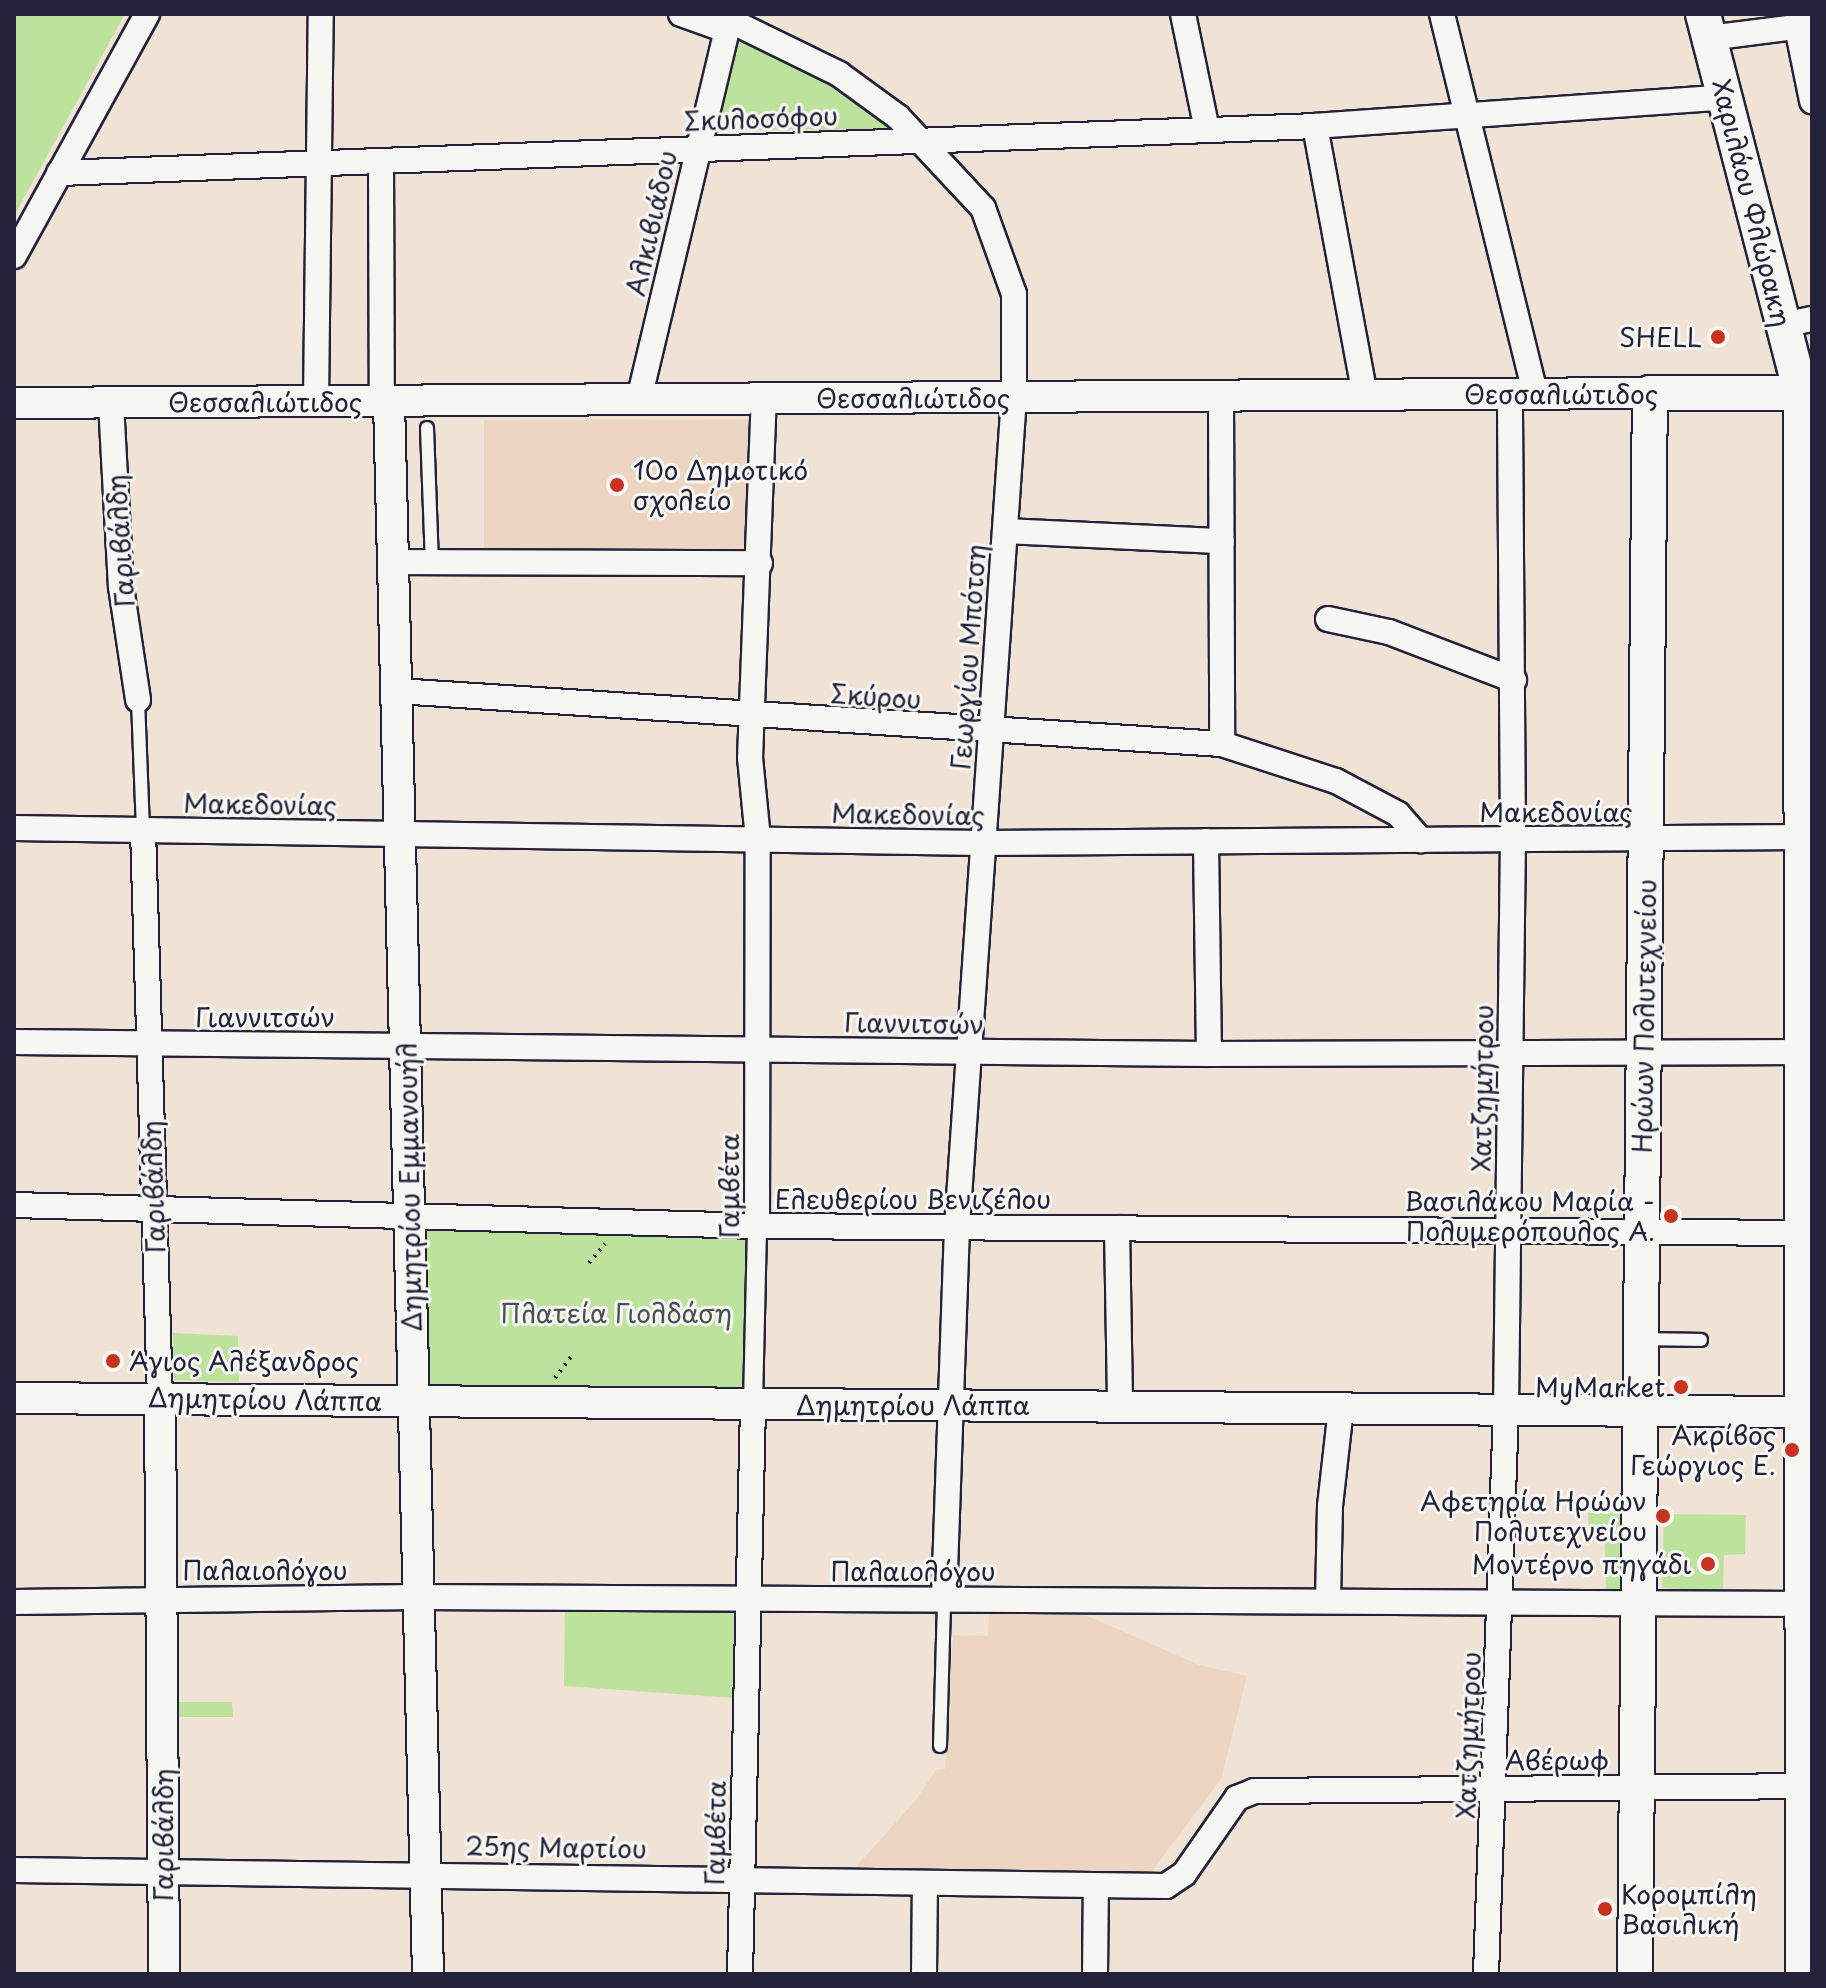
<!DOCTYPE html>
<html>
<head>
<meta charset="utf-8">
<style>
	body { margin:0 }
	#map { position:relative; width:1826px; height:1988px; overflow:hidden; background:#f0e3d5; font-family:"Playpen Sans",sans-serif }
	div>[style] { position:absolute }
	.built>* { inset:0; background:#ecd6c1 }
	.green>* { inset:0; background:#bde29c }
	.path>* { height:4px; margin-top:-2px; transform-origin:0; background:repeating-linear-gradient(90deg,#22223b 0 2px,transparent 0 8px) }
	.roads { filter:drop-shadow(2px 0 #22223b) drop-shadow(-2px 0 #22223b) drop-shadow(0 2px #22223b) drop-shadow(0 -2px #22223b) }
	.service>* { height:12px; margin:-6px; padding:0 6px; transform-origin:6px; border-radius:6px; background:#f6f6f2 }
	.pedestrian>* { height:18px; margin:-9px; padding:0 9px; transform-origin:9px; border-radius:9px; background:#f6f6f2 }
	.minor>* { height:24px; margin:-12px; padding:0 12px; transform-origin:12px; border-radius:12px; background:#f6f6f2 }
	.tertiary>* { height:30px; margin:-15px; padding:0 15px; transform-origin:15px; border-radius:15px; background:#f6f6f2 }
	.secondary>* { height:34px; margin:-17px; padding:0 17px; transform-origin:17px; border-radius:17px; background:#f6f6f2 }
	.dots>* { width:22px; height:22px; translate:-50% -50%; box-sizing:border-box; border:4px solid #f6f6f2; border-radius:50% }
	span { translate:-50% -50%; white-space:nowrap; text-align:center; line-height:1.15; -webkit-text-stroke:6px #f6f6f2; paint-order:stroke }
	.street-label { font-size:26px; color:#22223b }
	.poi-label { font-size:26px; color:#22223b }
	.right { translate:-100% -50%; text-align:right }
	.left { translate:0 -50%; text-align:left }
	.park-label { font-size:26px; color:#495253 }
	.frame { position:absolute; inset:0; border:16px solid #22223b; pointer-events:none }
</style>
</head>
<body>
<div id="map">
	<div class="built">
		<i style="clip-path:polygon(750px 419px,749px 550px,484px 550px,484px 420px)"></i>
		<i style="clip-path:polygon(989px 1610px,1081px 1613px,1199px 1665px,1247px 1676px,1221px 1779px,1149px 1875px,853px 1870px,916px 1800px,936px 1770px,945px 1769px,953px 1635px,988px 1636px)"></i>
	</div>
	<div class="green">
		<i style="clip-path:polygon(14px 14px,125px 14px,14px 216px)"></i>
		<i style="clip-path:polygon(740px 35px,790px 56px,903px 129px,713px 130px)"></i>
		<i style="clip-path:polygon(426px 1223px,752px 1231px,749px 1400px,426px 1396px)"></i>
		<i style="clip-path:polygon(173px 1333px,238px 1336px,239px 1382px,174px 1380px)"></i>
		<i style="clip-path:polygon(1627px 1512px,1628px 1592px,1606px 1592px,1605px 1542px,1589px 1542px,1588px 1513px)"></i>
		<i style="clip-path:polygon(1664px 1514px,1746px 1515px,1745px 1554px,1724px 1555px,1723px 1591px,1662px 1588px)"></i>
		<i style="clip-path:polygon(565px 1601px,739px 1601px,735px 1698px,564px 1686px)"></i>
		<i style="clip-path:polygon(179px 1702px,232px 1702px,233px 1717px,179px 1717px)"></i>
	</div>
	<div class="path">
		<i style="left:589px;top:1263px;width:25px;rotate:-50deg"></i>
		<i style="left:555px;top:1378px;width:30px;rotate:-53deg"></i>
	</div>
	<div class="roads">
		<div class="service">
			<i style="left:427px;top:428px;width:134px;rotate:87.9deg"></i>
			<i style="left:138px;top:700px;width:130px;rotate:87.8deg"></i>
			<i style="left:1644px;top:1339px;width:57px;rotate:1deg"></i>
			<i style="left:940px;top:1746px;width:147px;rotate:-88.4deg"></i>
		</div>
		<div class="pedestrian">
			<i style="left:753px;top:1404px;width:178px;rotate:-88.7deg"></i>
		</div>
		<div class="minor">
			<i style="left:681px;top:14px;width:48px;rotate:19.6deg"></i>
			<i style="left:1183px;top:14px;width:118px;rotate:78.3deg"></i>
			<i style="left:1442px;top:14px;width:391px;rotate:76.2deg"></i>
			<i style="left:729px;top:20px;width:123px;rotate:26.1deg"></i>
			<i style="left:839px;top:74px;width:73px;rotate:36.1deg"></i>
			<i style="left:898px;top:117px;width:125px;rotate:47deg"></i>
			<i style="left:983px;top:208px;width:91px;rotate:70.2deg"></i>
			<i style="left:1014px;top:294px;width:103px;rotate:90deg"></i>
			<i style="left:1014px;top:397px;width:832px;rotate:93.93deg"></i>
			<i style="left:957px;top:1227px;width:372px;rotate:92deg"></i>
			<i style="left:1797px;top:27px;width:76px;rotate:78.5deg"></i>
			<i style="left:1709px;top:38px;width:104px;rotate:-7.2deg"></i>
			<i style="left:1315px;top:126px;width:274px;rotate:79.5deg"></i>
			<i style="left:381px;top:161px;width:240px;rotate:89.8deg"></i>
			<i style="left:59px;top:173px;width:1257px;rotate:-2.14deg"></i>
			<i style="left:1315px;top:126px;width:411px;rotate:-4deg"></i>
			<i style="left:14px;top:256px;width:276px;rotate:-61.2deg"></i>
			<i style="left:1783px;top:325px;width:30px;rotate:-12deg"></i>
			<i style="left:1221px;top:396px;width:348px;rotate:89.8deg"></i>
			<i style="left:639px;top:399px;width:396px;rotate:-76.6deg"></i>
			<i style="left:316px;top:401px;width:387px;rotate:-89.3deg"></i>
			<i style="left:111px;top:403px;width:184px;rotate:86.9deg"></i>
			<i style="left:121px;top:587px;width:114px;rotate:81.4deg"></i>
			<i style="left:1006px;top:531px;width:216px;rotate:2.7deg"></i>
			<i style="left:393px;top:562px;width:367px;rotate:0.2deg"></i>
			<i style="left:1328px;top:619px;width:62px;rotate:12deg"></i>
			<i style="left:1389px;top:632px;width:134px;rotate:21deg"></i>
			<i style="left:397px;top:691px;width:827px;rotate:3.68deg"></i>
			<i style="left:1222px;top:744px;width:120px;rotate:18deg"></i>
			<i style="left:1336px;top:781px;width:70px;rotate:28deg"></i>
			<i style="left:1398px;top:814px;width:35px;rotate:49deg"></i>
			<i style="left:14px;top:828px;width:967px;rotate:0.89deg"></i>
			<i style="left:981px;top:843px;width:820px;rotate:-0.42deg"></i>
			<i style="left:143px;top:830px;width:568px;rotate:88.29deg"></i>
			<i style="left:1206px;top:841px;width:213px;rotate:89.2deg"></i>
			<i style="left:14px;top:1042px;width:1195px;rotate:0.58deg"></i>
			<i style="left:1209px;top:1054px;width:603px;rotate:-0.19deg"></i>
			<i style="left:14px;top:1205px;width:743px;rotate:1.62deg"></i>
			<i style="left:757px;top:1226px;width:1055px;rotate:0.38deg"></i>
			<i style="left:757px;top:1226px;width:387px;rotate:-89.9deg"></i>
			<i style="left:758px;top:839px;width:81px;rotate:-95.6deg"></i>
			<i style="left:750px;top:758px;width:359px;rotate:-87.8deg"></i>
			<i style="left:1117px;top:1228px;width:178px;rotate:89deg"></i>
			<i style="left:1328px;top:1601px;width:95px;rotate:-88.8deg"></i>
			<i style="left:1330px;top:1506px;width:99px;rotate:-83.6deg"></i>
			<i style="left:14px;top:1602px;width:405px;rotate:-0.7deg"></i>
			<i style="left:419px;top:1597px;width:1393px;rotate:0.29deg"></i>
			<i style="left:14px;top:1870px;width:1152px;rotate:0.8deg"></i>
			<i style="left:1166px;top:1886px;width:22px;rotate:-34deg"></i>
			<i style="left:1184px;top:1874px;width:93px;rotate:-55.1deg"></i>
			<i style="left:1237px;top:1798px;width:18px;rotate:-22deg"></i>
			<i style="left:1254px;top:1791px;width:558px;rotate:-0.51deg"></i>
			<i style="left:740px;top:1974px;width:570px;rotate:-88.69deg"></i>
			<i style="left:924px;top:1974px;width:91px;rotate:-89.4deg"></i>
			<i style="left:1095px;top:1974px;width:89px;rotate:-89.4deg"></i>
			<i style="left:1486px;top:1974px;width:564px;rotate:-87.97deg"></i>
			<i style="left:1506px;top:1410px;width:571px;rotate:-89.3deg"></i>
			<i style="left:1513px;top:839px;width:445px;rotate:-90.4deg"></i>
		</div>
		<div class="tertiary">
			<i style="left:389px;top:401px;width:1573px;rotate:88.58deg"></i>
			<i style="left:14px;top:403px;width:1636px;rotate:-0.35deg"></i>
			<i style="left:14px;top:1398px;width:1798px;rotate:0.45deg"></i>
			<i style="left:160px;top:1398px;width:576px;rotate:89.6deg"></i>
		</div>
		<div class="secondary">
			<i style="left:1703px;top:14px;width:391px;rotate:75.5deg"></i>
			<i style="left:1801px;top:393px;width:1581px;rotate:89.93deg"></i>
			<i style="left:1635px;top:1974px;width:1581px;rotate:-89.46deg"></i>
			<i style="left:1650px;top:393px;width:151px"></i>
		</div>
	</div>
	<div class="dots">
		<i style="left:1718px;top:337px;background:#c8321e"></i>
		<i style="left:617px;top:485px;background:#c8321e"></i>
		<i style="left:1671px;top:1216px;background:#c8321e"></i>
		<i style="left:113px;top:1361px;background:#c8321e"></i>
		<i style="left:1681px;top:1387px;background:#c8321e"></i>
		<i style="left:1792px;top:1450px;background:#c8321e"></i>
		<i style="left:1663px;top:1516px;background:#c8321e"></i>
		<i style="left:1708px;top:1564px;background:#c8321e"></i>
		<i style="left:1605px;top:1909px;background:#c8321e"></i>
	</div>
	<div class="street-label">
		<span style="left:761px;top:118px;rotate:-2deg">Σκυλοσόφου</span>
		<span style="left:1752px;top:203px;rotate:76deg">Χαριλάου Φλώρακη</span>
		<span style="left:651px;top:223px;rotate:-77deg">Αλκιβιάδου</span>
		<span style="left:1561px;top:394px">Θεσσαλιώτιδος</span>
		<span style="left:913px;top:398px">Θεσσαλιώτιδος</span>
		<span style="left:265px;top:402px">Θεσσαλιώτιδος</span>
		<span style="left:120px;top:541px;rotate:-94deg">Γαριβάλδη</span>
		<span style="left:968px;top:657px;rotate:-86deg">Γεωργίου Μπότση</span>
		<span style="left:876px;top:696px;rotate:4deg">Σκύρου</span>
		<span style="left:260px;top:804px;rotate:1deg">Μακεδονίας</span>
		<span style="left:1556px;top:812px">Μακεδονίας</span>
		<span style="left:908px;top:814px;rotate:1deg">Μακεδονίας</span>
		<span style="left:1644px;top:1016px;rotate:-89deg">Ηρώων Πολυτεχνείου</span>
		<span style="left:265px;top:1017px">Γιαννιτσών</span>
		<span style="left:914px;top:1023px;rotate:1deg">Γιαννιτσών</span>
		<span style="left:1482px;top:1088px;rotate:-89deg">Χατζημήτρου</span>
		<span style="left:729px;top:1186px;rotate:-90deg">Γαμβέτα</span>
		<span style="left:153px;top:1187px;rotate:-92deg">Γαριβάλδη</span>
		<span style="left:409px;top:1187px;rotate:-91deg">Δημητρίου Εμμανουήλ</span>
		<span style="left:913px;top:1199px">Ελευθερίου Βενιζέλου</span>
		<span style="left:265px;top:1399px;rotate:1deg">Δημητρίου Λάππα</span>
		<span style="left:913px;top:1405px">Δημητρίου Λάππα</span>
		<span style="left:265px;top:1570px">Παλαιολόγου</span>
		<span style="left:913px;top:1571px">Παλαιολόγου</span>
		<span style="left:1468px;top:1735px;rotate:-88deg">Χατζημήτρου</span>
		<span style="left:1557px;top:1760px">Αβέρωφ</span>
		<span style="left:715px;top:1833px;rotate:-89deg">Γαμβέτα</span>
		<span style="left:163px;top:1835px;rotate:-90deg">Γαριβάλδη</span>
		<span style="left:556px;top:1847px;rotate:1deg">25ης Μαρτίου</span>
	</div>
	<div class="poi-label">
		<span class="right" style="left:1702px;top:337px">SHELL</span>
		<span class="left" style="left:633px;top:485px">10ο Δημοτικό<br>σχολείο</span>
		<span class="right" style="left:1655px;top:1216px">Βασιλάκου Μαρία -<br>Πολυμερόπουλος Α.</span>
		<span class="left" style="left:129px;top:1361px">Άγιος Αλέξανδρος</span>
		<span class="right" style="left:1665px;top:1387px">MyMarket</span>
		<span class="right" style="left:1776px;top:1450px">Ακρίβος<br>Γεώργιος Ε.</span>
		<span class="right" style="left:1647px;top:1516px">Αφετηρία Ηρώων<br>Πολυτεχνείου</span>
		<span class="right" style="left:1692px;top:1564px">Μοντέρνο πηγάδι</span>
		<span class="left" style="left:1621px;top:1909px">Κορομπίλη<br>Βασιλική</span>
	</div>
	<div class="park-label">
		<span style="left:616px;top:1313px">Πλατεία Γιολδάση</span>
	</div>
	<div class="frame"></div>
</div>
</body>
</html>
